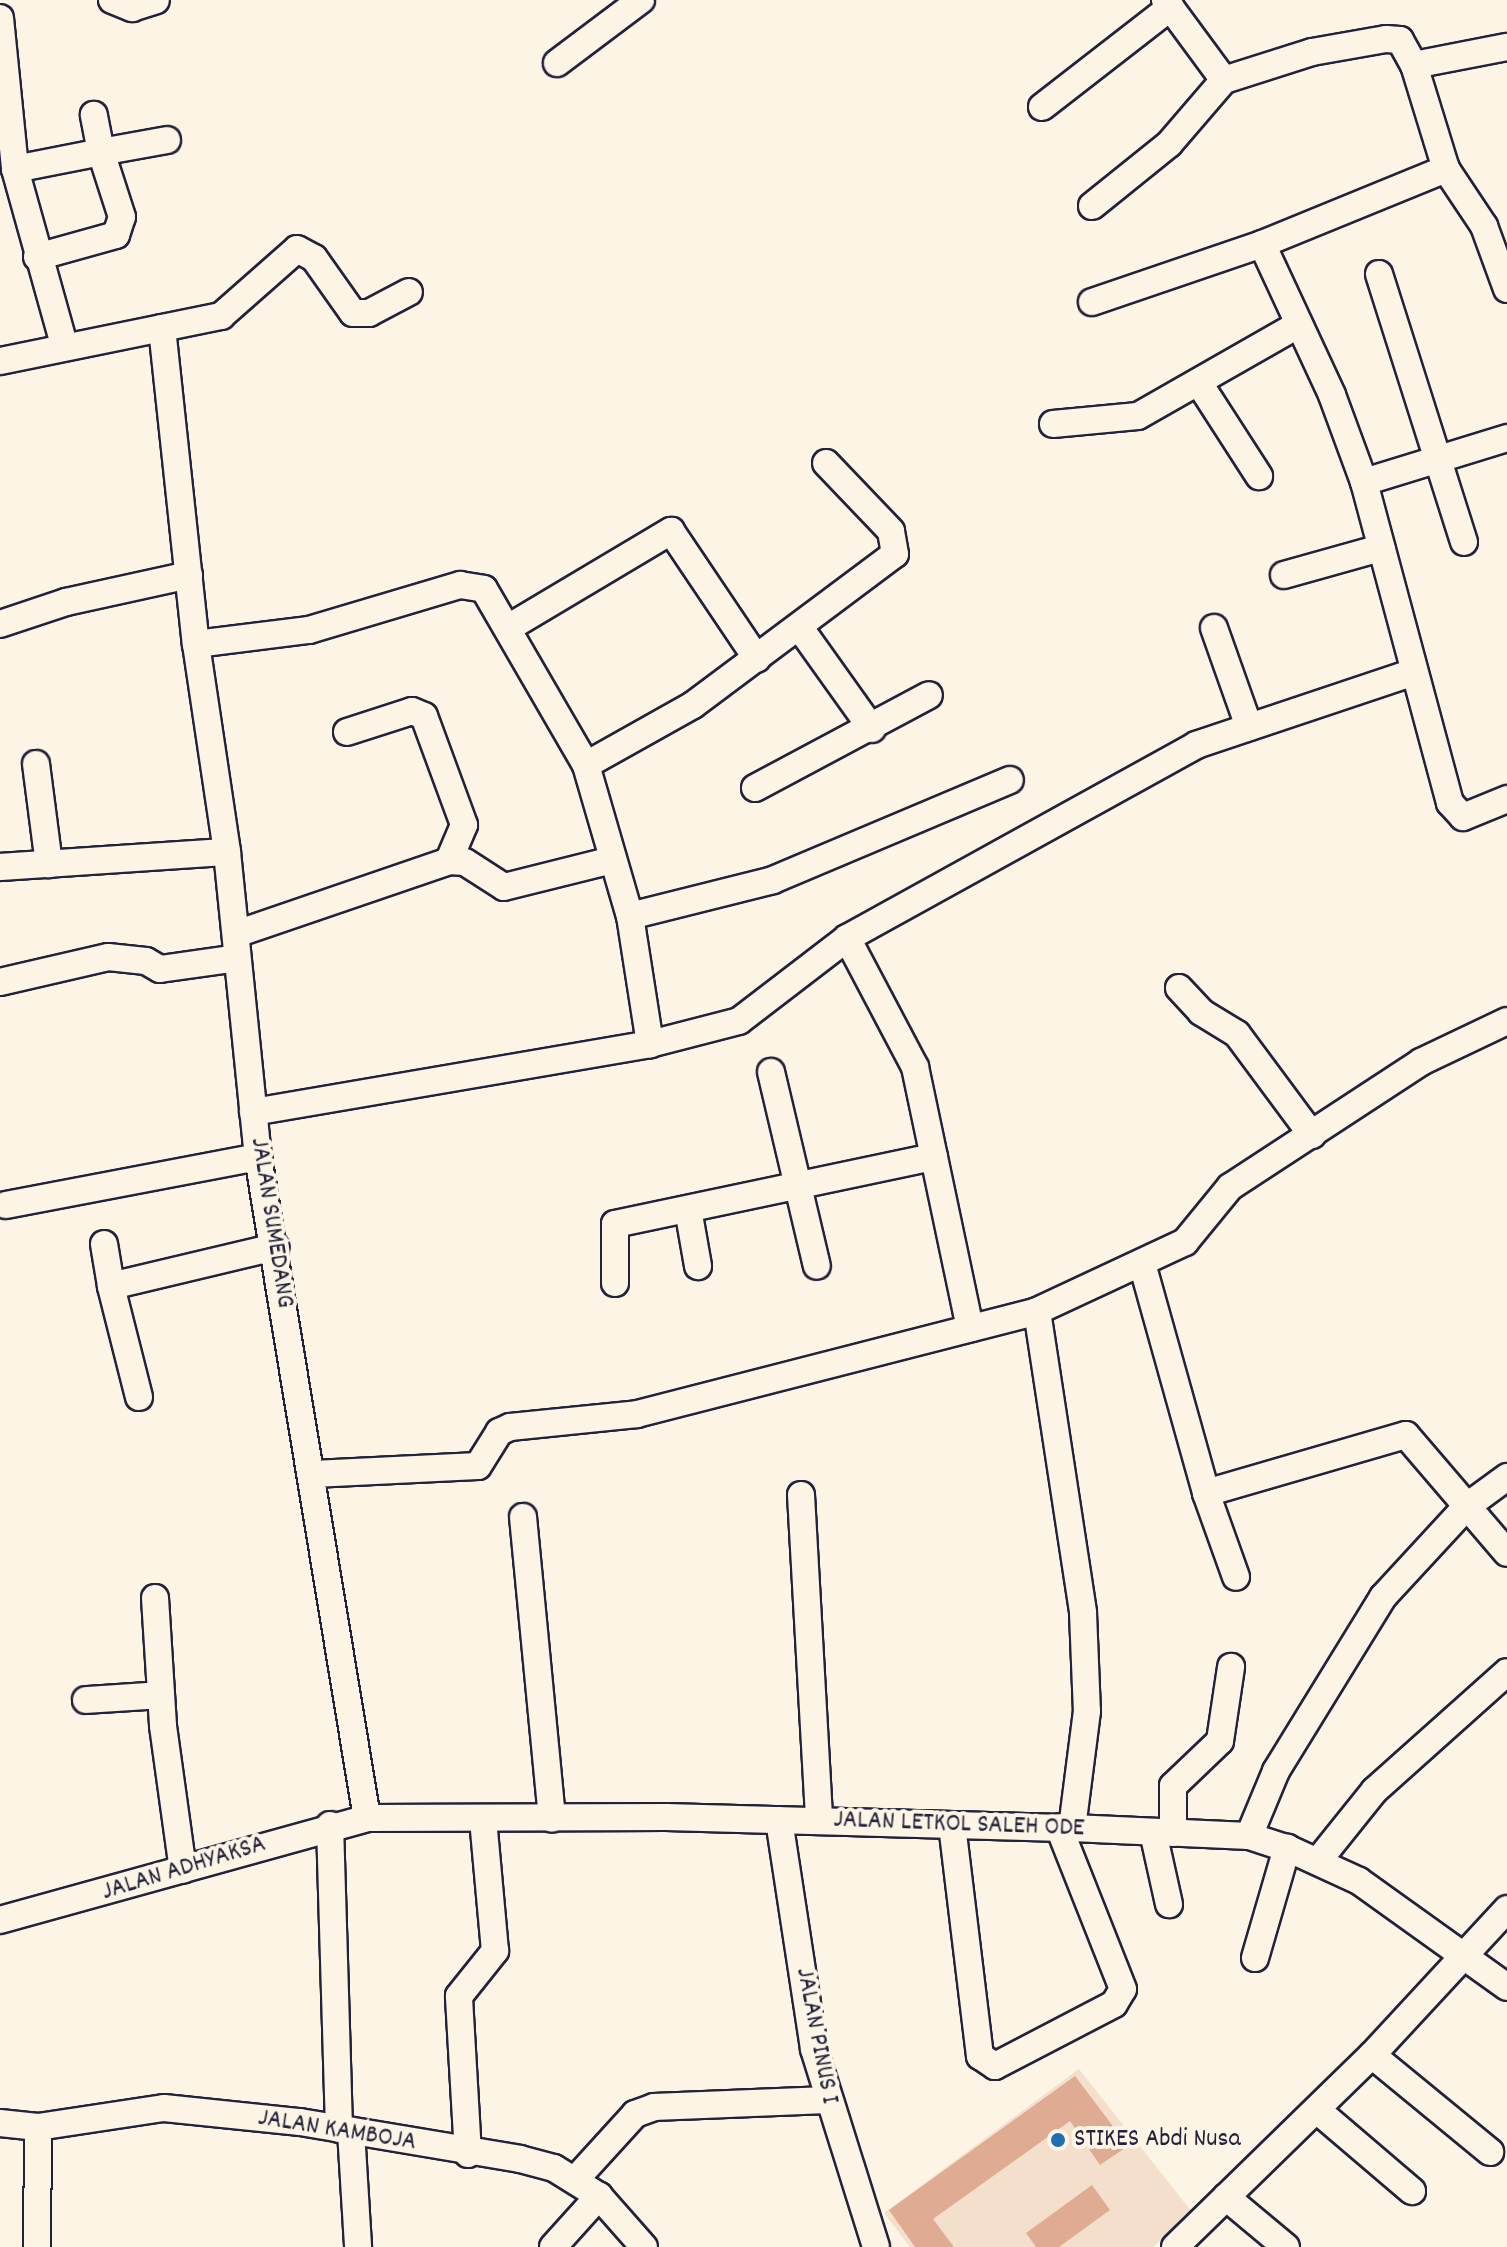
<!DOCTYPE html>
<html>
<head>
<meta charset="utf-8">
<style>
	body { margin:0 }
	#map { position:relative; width:1507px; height:2247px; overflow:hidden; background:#fcf5e5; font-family:Dekko,sans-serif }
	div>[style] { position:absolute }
	.built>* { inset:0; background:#f3dfcc }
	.building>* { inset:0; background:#dfac93 }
	.roads { filter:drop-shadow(2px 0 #22223b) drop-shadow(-2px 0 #22223b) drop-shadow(0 2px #22223b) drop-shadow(0 -2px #22223b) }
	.minor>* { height:26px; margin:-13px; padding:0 13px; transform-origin:13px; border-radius:13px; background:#fcf5e5 }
	.dots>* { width:22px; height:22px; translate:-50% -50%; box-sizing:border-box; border:4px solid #fcf5e5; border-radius:50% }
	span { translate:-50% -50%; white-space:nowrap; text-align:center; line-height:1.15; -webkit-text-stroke:8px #fcf5e5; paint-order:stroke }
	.street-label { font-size:26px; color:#22223b }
	.poi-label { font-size:26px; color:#22223b }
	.left { translate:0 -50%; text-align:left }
</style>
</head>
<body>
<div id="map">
	<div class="built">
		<i style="clip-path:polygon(1079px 2069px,1192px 2212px,1153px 2247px,910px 2247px,884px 2213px)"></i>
	</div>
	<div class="building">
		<i style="clip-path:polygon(1075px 2076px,1128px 2146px,1100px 2165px,1070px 2121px,933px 2219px,954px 2247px,915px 2247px,889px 2210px)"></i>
		<i style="clip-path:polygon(1092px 2185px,1110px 2210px,1059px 2247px,1036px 2247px,1026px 2233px)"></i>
	</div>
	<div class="roads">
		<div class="minor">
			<i style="left:112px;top:0;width:22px;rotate:22deg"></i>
			<i style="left:132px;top:8px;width:25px;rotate:-18deg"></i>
			<i style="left:1165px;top:0;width:99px;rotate:53.6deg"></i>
			<i style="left:0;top:18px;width:152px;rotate:84.3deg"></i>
			<i style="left:15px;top:169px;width:183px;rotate:74.4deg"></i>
			<i style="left:557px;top:63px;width:105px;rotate:-36.9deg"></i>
			<i style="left:1414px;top:65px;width:109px;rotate:72.9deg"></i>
			<i style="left:1446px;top:169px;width:69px;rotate:56.3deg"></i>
			<i style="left:1484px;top:226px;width:67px;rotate:69.9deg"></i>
			<i style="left:1042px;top:107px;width:163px;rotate:-37.8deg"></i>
			<i style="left:15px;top:169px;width:88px;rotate:-11.2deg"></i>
			<i style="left:101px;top:152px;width:38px;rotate:-101deg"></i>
			<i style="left:1092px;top:206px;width:99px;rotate:-38.8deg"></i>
			<i style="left:1169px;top:144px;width:84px;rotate:-49.3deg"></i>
			<i style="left:1224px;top:80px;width:92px;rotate:-17.7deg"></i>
			<i style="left:1312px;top:52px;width:75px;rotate:-10deg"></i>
			<i style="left:1386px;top:39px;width:14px;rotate:4deg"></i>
			<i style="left:1400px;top:40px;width:29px;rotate:61deg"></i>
			<i style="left:1414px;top:65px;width:95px;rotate:-11deg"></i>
			<i style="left:1262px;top:244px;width:166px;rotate:65.1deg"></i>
			<i style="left:1332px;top:395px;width:93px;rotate:69.8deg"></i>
			<i style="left:1364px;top:482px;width:332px;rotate:75deg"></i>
			<i style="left:1450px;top:803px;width:19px;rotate:47deg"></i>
			<i style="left:1463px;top:817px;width:48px;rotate:-22.2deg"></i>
			<i style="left:37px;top:257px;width:82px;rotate:-15.6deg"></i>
			<i style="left:116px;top:235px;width:19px;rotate:-72deg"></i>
			<i style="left:122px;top:217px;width:68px;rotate:-107.9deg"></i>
			<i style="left:101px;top:152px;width:67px;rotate:-10.3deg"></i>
			<i style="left:1379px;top:274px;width:281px;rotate:72.4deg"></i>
			<i style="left:1092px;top:302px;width:180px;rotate:-18.8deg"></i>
			<i style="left:1262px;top:244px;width:199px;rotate:-22.2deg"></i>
			<i style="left:162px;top:328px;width:318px;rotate:83.9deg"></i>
			<i style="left:196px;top:644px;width:210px;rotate:81.5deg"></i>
			<i style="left:0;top:361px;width:226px;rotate:-11.5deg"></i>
			<i style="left:221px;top:316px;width:101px;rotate:-41.4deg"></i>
			<i style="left:297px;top:249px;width:19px;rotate:28deg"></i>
			<i style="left:314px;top:258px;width:67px;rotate:54.7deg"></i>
			<i style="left:353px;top:313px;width:16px"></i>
			<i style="left:369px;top:313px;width:45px;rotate:-27.7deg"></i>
			<i style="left:1199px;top:383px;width:111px;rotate:57.2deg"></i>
			<i style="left:1053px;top:424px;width:85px;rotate:-5.4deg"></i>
			<i style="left:1138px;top:416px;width:185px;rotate:-29.7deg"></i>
			<i style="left:1364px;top:482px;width:150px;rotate:-17.1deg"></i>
			<i style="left:1284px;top:575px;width:101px;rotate:-15.6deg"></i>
			<i style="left:0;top:624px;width:70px;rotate:-18.4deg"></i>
			<i style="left:66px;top:602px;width:126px;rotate:-12.4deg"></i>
			<i style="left:508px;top:628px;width:190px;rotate:-30.8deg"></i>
			<i style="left:671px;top:531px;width:154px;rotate:56.1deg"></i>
			<i style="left:800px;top:628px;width:124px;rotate:54.5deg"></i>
			<i style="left:1214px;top:628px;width:105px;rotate:70.5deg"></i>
			<i style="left:196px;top:644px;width:114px;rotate:-7.1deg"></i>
			<i style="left:309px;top:630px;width:158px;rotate:-16.6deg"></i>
			<i style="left:460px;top:585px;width:24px;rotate:9deg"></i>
			<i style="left:484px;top:589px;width:203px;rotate:59.9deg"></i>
			<i style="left:586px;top:765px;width:157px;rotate:73.8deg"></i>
			<i style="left:630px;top:916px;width:130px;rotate:81.1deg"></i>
			<i style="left:347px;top:732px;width:68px;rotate:-17.9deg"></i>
			<i style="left:412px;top:711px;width:13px;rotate:23deg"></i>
			<i style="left:424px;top:716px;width:116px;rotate:69.8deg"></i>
			<i style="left:464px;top:825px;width:39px;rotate:113deg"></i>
			<i style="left:36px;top:764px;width:101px;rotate:82.6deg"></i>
			<i style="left:586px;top:765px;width:123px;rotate:-29.3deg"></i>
			<i style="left:693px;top:705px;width:252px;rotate:-36.8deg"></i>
			<i style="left:895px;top:554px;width:23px;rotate:-100deg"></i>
			<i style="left:891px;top:531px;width:94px;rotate:-133.7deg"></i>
			<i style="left:755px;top:788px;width:197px;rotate:-28.1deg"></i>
			<i style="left:0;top:867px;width:227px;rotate:-3.8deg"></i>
			<i style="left:227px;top:852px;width:307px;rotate:84.2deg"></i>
			<i style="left:258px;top:1157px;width:670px;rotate:80.64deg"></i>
			<i style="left:630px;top:916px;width:147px;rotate:-14.1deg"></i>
			<i style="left:773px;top:880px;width:257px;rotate:-22.9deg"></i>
			<i style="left:239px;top:933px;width:222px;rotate:-18.9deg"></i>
			<i style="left:449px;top:861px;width:16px;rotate:4deg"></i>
			<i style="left:465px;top:862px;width:46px;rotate:32.7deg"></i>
			<i style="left:504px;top:887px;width:111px;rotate:-14deg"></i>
			<i style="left:847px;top:938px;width:146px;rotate:62.2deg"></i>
			<i style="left:915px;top:1067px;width:267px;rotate:78.1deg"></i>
			<i style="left:0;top:982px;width:111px;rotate:-13deg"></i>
			<i style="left:108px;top:957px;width:38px;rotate:6deg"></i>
			<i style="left:146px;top:961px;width:16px;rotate:30deg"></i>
			<i style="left:160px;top:969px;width:78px;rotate:-8.1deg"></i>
			<i style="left:1179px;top:988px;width:33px;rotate:47deg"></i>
			<i style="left:1201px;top:1012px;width:42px;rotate:31.4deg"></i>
			<i style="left:1237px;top:1034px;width:126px;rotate:53.4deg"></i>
			<i style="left:771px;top:1072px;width:199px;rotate:76.7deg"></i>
			<i style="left:253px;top:1112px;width:403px;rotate:-9.7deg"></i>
			<i style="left:650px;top:1044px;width:92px;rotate:-14.5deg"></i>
			<i style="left:739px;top:1021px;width:136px;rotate:-37.5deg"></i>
			<i style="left:847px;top:938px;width:399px;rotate:-28.9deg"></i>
			<i style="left:1196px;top:745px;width:230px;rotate:-18.5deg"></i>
			<i style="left:6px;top:1205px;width:257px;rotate:-10.8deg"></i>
			<i style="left:688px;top:1209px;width:58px;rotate:80deg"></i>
			<i style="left:104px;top:1244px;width:43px;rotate:80.5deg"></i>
			<i style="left:1143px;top:1267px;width:235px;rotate:74.4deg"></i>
			<i style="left:1206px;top:1493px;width:208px;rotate:-16.2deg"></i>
			<i style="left:1406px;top:1435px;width:155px;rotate:49.4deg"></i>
			<i style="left:615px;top:1283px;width:59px;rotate:-90deg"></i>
			<i style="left:615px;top:1224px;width:326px;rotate:-11.9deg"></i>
			<i style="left:1037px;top:1311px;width:305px;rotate:81.3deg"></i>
			<i style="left:1083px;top:1613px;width:98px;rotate:87.7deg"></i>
			<i style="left:1087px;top:1711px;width:118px;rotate:97.3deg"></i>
			<i style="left:139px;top:1397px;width:114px;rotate:-104.2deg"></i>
			<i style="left:111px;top:1286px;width:169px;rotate:-13.4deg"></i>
			<i style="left:313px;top:1474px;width:165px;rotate:-2.8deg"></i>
			<i style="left:478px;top:1466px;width:40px;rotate:-58deg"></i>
			<i style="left:499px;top:1432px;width:12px;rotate:-24deg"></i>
			<i style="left:510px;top:1427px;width:128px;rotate:-5.8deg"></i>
			<i style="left:637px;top:1414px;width:413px;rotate:-14.4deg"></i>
			<i style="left:1037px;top:1311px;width:163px;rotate:-25deg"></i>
			<i style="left:1185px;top:1242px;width:71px;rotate:-50.7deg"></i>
			<i style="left:1230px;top:1187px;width:228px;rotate:-33.2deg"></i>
			<i style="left:1421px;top:1062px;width:95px;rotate:-25.5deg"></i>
			<i style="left:1206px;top:1493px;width:89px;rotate:70.3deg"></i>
			<i style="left:801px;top:1495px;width:325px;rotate:86.8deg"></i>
			<i style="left:523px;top:1517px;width:303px;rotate:84.5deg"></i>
			<i style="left:155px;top:1598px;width:128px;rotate:86.4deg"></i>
			<i style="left:163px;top:1726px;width:145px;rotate:82.1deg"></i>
			<i style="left:86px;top:1700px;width:75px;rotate:-3.8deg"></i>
			<i style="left:779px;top:1820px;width:232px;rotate:81.3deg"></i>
			<i style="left:814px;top:2049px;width:207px;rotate:72.6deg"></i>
			<i style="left:330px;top:1825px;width:304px;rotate:88.3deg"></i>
			<i style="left:952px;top:1825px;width:233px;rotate:83.1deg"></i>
			<i style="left:980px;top:2056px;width:18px;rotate:34deg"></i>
			<i style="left:995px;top:2066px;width:134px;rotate:-27.5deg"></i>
			<i style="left:1114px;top:2004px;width:17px;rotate:-59deg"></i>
			<i style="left:1123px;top:1989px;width:174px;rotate:-111.6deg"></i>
			<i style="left:1153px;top:1832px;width:74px;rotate:77.5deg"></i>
			<i style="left:1173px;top:1833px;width:47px;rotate:-90deg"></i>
			<i style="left:1173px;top:1786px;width:65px;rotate:-43.8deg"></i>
			<i style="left:1220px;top:1741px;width:75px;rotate:-81.5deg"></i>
			<i style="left:1249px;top:1836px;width:70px;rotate:-67.4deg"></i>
			<i style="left:1276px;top:1771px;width:204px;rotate:-58.4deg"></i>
			<i style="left:1383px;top:1597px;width:122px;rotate:-47.3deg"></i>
			<i style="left:1466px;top:1507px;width:51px;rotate:-36.2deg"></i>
			<i style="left:1318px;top:1861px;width:90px;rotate:-51.3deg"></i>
			<i style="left:1374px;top:1791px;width:178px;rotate:-41.8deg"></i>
			<i style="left:0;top:1920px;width:381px;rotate:-15.5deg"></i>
			<i style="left:367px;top:1818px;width:299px;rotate:-0.2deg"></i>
			<i style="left:666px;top:1817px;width:406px;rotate:1.6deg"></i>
			<i style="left:1072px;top:1828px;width:177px;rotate:2.6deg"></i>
			<i style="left:1249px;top:1836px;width:40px;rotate:18deg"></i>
			<i style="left:1287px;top:1848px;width:79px;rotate:24.6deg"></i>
			<i style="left:1359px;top:1881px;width:182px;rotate:35.6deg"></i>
			<i style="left:1255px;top:1958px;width:115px;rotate:-73.8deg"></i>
			<i style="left:1372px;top:2055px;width:153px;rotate:39.4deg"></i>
			<i style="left:1317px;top:2110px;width:125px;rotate:40.5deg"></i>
			<i style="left:0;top:2123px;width:38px;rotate:6deg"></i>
			<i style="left:38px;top:2127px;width:127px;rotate:-8.6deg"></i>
			<i style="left:164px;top:2108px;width:137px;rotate:5.9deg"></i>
			<i style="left:300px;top:2122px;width:223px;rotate:9.5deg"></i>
			<i style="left:520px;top:2159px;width:35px;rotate:15deg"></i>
			<i style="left:554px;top:2168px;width:53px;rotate:31.9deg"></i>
			<i style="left:599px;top:2196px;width:68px;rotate:48.6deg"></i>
			<i style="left:351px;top:2131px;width:116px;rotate:86.5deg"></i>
			<i style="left:468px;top:2154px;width:158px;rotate:-93.3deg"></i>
			<i style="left:459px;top:1996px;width:58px;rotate:-51.3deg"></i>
			<i style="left:495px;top:1951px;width:132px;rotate:-95.2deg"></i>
			<i style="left:575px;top:2180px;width:89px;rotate:-47.7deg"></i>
			<i style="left:635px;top:2114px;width:20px;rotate:-20deg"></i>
			<i style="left:654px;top:2107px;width:173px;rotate:-2.3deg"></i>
			<i style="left:1226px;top:2197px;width:78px;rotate:39.8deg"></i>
			<i style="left:37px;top:2247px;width:120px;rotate:-89.5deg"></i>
			<i style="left:553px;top:2247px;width:69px;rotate:-48deg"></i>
			<i style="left:1175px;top:2247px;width:275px;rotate:-44.3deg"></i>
			<i style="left:1372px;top:2055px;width:199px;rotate:-47.2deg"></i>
		</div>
	</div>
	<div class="dots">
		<i style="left:1058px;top:2140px;background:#1f6fb2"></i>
	</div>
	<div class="street-label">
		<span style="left:271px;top:1223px;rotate:81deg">JALAN SUMEDANG</span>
		<span style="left:959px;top:1825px;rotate:2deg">JALAN LETKOL SALEH ODE</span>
		<span style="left:184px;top:1869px;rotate:-17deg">JALAN ADHYAKSA</span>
		<span style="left:816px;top:2036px;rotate:79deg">JALAN PINUS I</span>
		<span style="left:337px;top:2131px;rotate:9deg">JALAN KAMBOJA</span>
	</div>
	<div class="poi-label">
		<span class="left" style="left:1074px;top:2140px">STIKES Abdi Nusa</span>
	</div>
</div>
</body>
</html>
